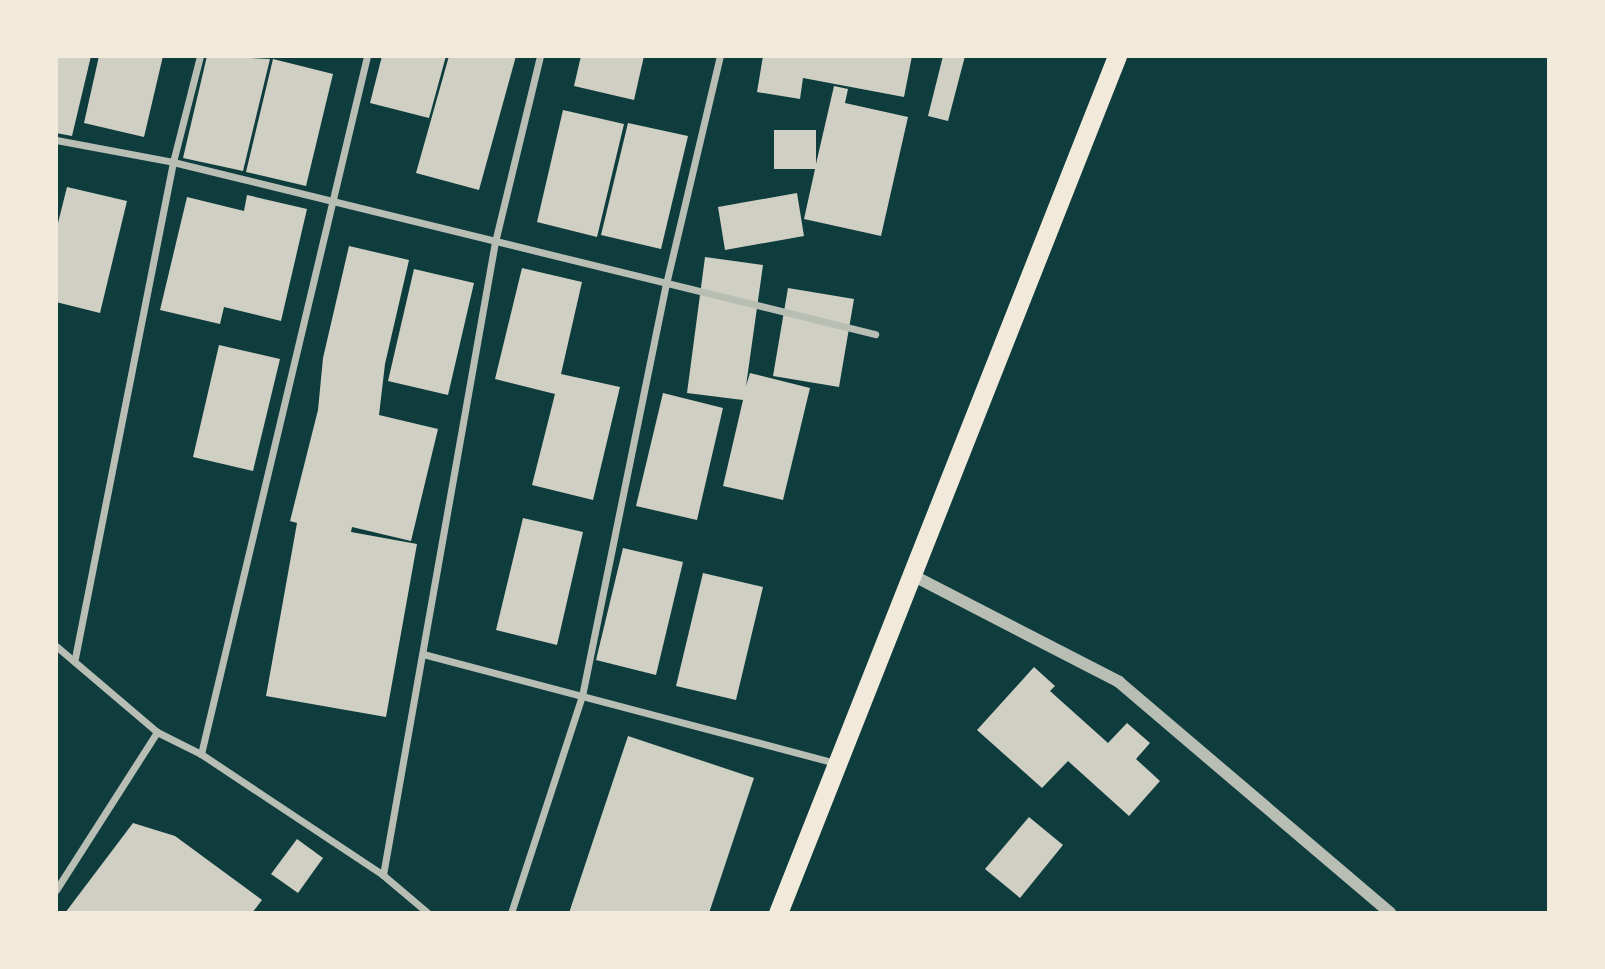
<!DOCTYPE html>
<html>
<head>
<meta charset="utf-8">
<style>
	body { margin:0 }
	#map { position:relative; width:1605px; height:969px; overflow:hidden; background:#0f3d3e; font-family:Quicksand,sans-serif }
	div>[style] { position:absolute }
	.building>* { inset:0; background:#cfcfc3 }
	.minor>* { height:7px; margin:-3.5px; padding:0 3.5px; transform-origin:3.5px; border-radius:3.5px; background:#b8beb3 }
	.tertiary>* { height:12px; margin:-6px; padding:0 6px; transform-origin:6px; border-radius:6px; background:#b8beb3 }
	.trunk>* { height:19px; margin:-9.5px; padding:0 9.5px; transform-origin:9.5px; border-radius:9.5px; background:#f1e9da }
	span { translate:-50% -50%; white-space:nowrap; text-align:center; line-height:1.15; -webkit-text-stroke:6px #f1e9da; paint-order:stroke }
	.frame { position:absolute; inset:0; border:58px solid #f1e9da; pointer-events:none }
</style>
</head>
<body>
<div id="map">
	<div class="building">
		<i style="clip-path:polygon(56px 56px,91px 56px,72px 136px,56px 133px)"></i>
		<i style="clip-path:polygon(99px 56px,163px 56px,144px 137px,84px 123px)"></i>
		<i style="clip-path:polygon(207px 56px,270px 59px,243px 171px,183px 158px)"></i>
		<i style="clip-path:polygon(382px 56px,446px 56px,429px 118px,370px 103px)"></i>
		<i style="clip-path:polygon(449px 56px,516px 56px,479px 190px,416px 173px)"></i>
		<i style="clip-path:polygon(581px 56px,644px 56px,634px 100px,574px 86px)"></i>
		<i style="clip-path:polygon(763px 56px,912px 56px,904px 97px,803px 78px,800px 99px,757px 92px)"></i>
		<i style="clip-path:polygon(943px 56px,965px 56px,948px 121px,928px 116px)"></i>
		<i style="clip-path:polygon(273px 59px,333px 74px,306px 186px,246px 172px)"></i>
		<i style="clip-path:polygon(834px 86px,848px 89px,845px 103px,908px 117px,881px 236px,804px 219px,815px 169px,774px 169px,774px 130px,816px 130px,816px 164px)"></i>
		<i style="clip-path:polygon(563px 110px,624px 124px,597px 237px,537px 222px)"></i>
		<i style="clip-path:polygon(628px 123px,688px 136px,661px 249px,601px 235px)"></i>
		<i style="clip-path:polygon(67px 187px,127px 201px,100px 313px,56px 302px,56px 231px)"></i>
		<i style="clip-path:polygon(797px 193px,804px 236px,725px 250px,718px 207px)"></i>
		<i style="clip-path:polygon(247px 195px,307px 209px,281px 321px,224px 307px,220px 324px,160px 310px,187px 197px,244px 211px)"></i>
		<i style="clip-path:polygon(349px 246px,409px 260px,385px 364px,379px 415px,438px 429px,411px 541px,352px 527px,351px 532px,417px 544px,386px 717px,266px 696px,297px 523px,290px 521px,318px 410px,323px 358px)"></i>
		<i style="clip-path:polygon(705px 257px,763px 265px,746px 386px,750px 373px,810px 388px,783px 500px,723px 486px,743px 400px,687px 393px)"></i>
		<i style="clip-path:polygon(522px 268px,582px 282px,561px 374px,620px 387px,593px 500px,532px 485px,555px 394px,495px 379px)"></i>
		<i style="clip-path:polygon(414px 269px,474px 283px,448px 395px,388px 381px)"></i>
		<i style="clip-path:polygon(788px 288px,854px 299px,839px 387px,773px 376px)"></i>
		<i style="clip-path:polygon(219px 345px,280px 359px,253px 471px,193px 457px)"></i>
		<i style="clip-path:polygon(663px 393px,723px 408px,697px 520px,636px 506px)"></i>
		<i style="clip-path:polygon(523px 518px,583px 532px,557px 645px,496px 630px)"></i>
		<i style="clip-path:polygon(623px 548px,683px 562px,656px 675px,596px 660px)"></i>
		<i style="clip-path:polygon(703px 573px,763px 587px,736px 700px,676px 686px)"></i>
		<i style="clip-path:polygon(1034px 667px,1055px 686px,1050px 691px,1108px 743px,1127px 723px,1150px 743px,1136px 759px,1160px 781px,1129px 816px,1068px 761px,1042px 788px,977px 730px)"></i>
		<i style="clip-path:polygon(628px 736px,754px 778px,709px 913px,569px 913px)"></i>
		<i style="clip-path:polygon(1029px 817px,1063px 845px,1020px 898px,985px 869px)"></i>
		<i style="clip-path:polygon(133px 823px,175px 836px,262px 900px,252px 913px,65px 913px)"></i>
		<i style="clip-path:polygon(297px 839px,323px 858px,298px 893px,271px 874px)"></i>
	</div>
	<div class="minor">
		<i style="left:56px;top:140px;width:119px;rotate:10.6deg"></i>
		<i style="left:173px;top:162px;width:723px;rotate:13.77deg"></i>
		<i style="left:56px;top:646px;width:133px;rotate:40.4deg"></i>
		<i style="left:157px;top:732px;width:49px;rotate:26.6deg"></i>
		<i style="left:201px;top:754px;width:219px;rotate:33.6deg"></i>
		<i style="left:383px;top:875px;width:59px;rotate:40.2deg"></i>
		<i style="left:423px;top:654px;width:426px;rotate:14.8deg"></i>
		<i style="left:75px;top:658px;width:506px;rotate:-78.82deg"></i>
		<i style="left:173px;top:162px;width:109px;rotate:-75.7deg"></i>
		<i style="left:201px;top:754px;width:717px;rotate:-76.62deg"></i>
		<i style="left:383px;top:875px;width:643px;rotate:-79.97deg"></i>
		<i style="left:495px;top:242px;width:191px;rotate:-76.4deg"></i>
		<i style="left:56px;top:890px;width:188px;rotate:-57.4deg"></i>
		<i style="left:511px;top:913px;width:228px;rotate:-71.9deg"></i>
		<i style="left:582px;top:696px;width:420px;rotate:-78.5deg"></i>
		<i style="left:666px;top:284px;width:234px;rotate:-76.7deg"></i>
	</div>
	<div class="tertiary">
		<i style="left:914px;top:576px;width:231px;rotate:27.3deg"></i>
		<i style="left:1119px;top:682px;width:356px;rotate:40.4deg"></i>
	</div>
	<div class="trunk">
		<i style="left:778px;top:913px;width:922px;rotate:-68.42deg"></i>
	</div>
	<div class="frame"></div>
</div>
</body>
</html>
